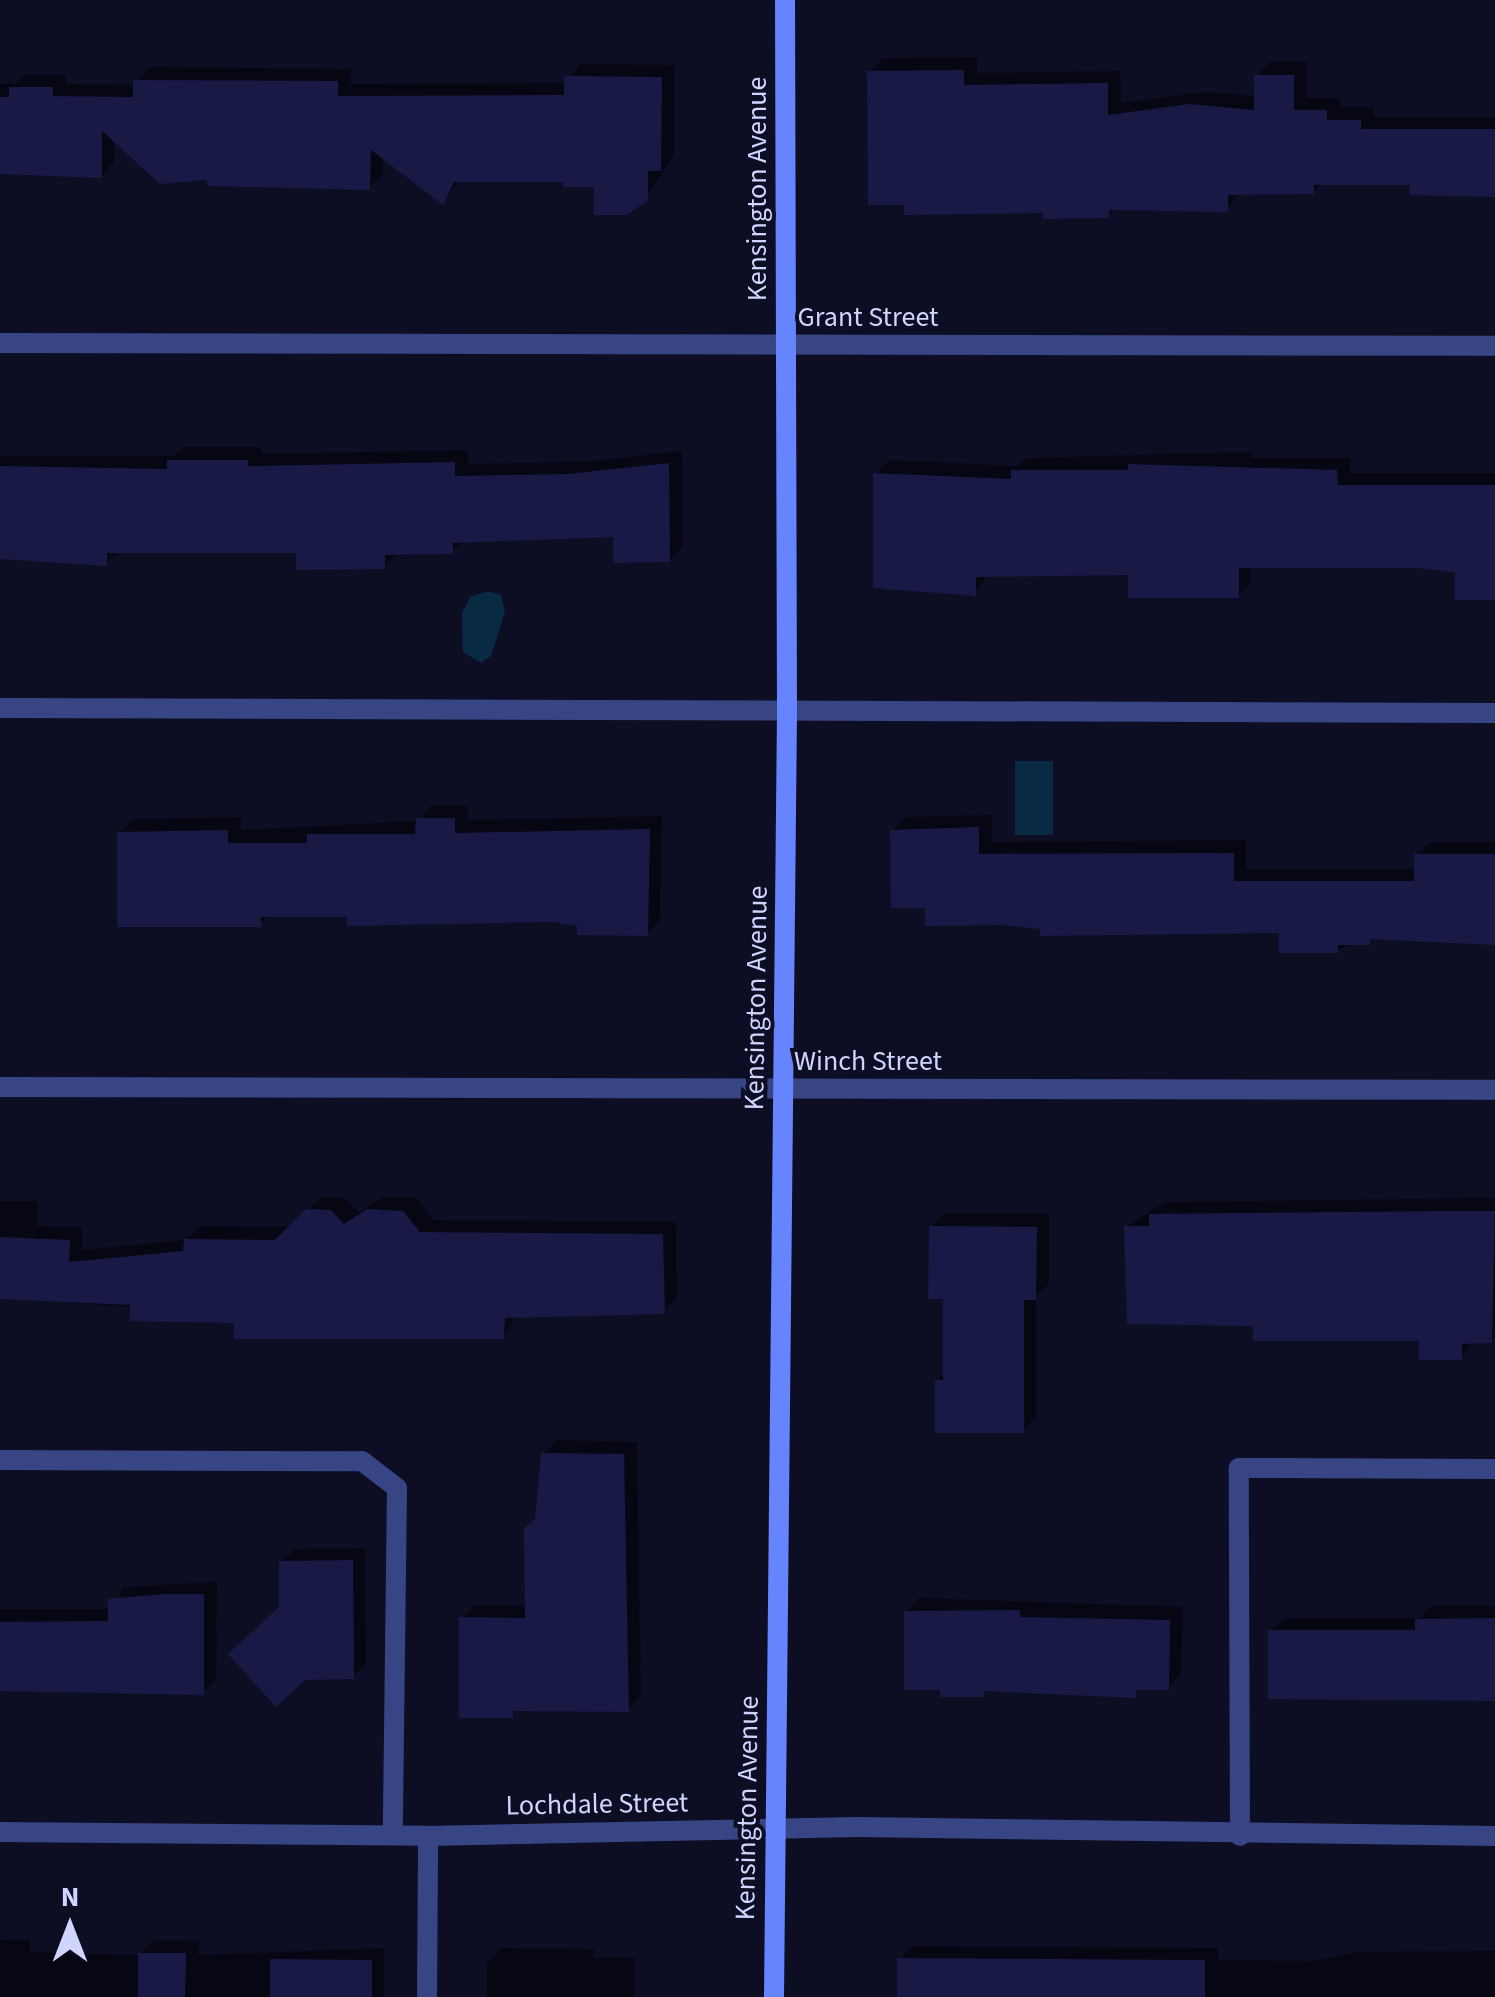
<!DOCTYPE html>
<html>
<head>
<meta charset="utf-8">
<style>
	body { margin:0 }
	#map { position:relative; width:1495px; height:1997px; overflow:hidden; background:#0d0e24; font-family:"Source Sans 3",sans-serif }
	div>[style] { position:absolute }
	.water>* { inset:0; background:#082a42 }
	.shadow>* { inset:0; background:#0007 }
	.building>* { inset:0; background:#191945 }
	.lane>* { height:20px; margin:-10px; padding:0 10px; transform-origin:10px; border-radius:10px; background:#374584 }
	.street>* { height:20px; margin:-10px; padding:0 10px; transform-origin:10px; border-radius:10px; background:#374584 }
	.secondary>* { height:20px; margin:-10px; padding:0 10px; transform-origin:10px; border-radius:10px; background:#6784ff }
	span { translate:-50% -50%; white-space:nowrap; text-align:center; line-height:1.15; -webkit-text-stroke:8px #0d0e24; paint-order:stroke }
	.street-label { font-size:28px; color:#d0d5ff }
	.north { position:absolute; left:20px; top:1877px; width:100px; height:100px; -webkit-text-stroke:8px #0d0e24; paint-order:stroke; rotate:0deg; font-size:28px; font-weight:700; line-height:40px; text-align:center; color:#d0d5ff }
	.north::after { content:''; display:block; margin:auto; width:35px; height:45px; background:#d0d5ff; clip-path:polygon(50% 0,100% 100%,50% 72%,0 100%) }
</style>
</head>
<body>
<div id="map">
	<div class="water">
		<i style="clip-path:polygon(488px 591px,501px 595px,505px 612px,491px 656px,481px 663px,463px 652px,462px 613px,470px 597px)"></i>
		<i style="clip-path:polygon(1015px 761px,1053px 761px,1053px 835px,1015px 835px)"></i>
	</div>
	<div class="shadow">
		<i style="clip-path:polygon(977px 57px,977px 73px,1120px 71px,1121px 103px,1204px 92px,1256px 96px,1256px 76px,1270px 62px,1307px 62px,1307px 98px,1340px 98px,1340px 107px,1373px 107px,1373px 117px,1495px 117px,1495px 193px,1412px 182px,1322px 182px,1313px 192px,1240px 192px,1227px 210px,1116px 208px,1108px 215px,1045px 210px,870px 72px,883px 58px)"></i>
		<i style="clip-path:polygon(580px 64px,674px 65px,674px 155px,646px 198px,566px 179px,461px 179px,443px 202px,383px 156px,383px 174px,369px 187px,207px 178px,114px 139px,114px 162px,101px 176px,0 173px,0 84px,15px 84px,25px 75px,66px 75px,66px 84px,135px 85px,149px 67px,351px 69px,351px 84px,566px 83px)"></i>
		<i style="clip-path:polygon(184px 447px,261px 447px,261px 454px,468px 450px,468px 464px,583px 462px,682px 451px,683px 546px,669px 560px,615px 534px,464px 540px,452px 552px,398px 552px,384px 566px,298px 551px,119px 551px,106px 564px,0 557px,0 456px,174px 456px)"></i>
		<i style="clip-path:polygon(1251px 452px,1251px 458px,1350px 458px,1350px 473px,1495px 473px,1495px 598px,1457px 570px,1416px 566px,1251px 566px,1251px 582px,1238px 596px,1131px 572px,989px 574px,975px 593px,876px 474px,889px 460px,1018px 466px,1027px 458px)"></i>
		<i style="clip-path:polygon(432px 806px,468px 806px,467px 820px,662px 816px,660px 920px,647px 934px,552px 919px,350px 914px,270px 914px,260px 924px,119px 833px,133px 819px,241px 817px,241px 830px,418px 821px)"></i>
		<i style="clip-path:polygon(992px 815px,992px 842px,1246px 840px,1246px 869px,1416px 869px,1416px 855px,1430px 842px,1495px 842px,1495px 939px,1376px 936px,1337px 950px,1281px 931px,1043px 927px,928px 905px,893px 831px,906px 817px)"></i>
		<i style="clip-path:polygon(322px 1197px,345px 1198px,359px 1212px,383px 1197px,417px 1198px,433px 1220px,676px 1222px,677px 1298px,664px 1311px,517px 1315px,503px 1337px,0 1297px,0 1201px,38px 1201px,37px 1226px,82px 1227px,82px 1250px,186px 1240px,200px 1226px,291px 1227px)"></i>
		<i style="clip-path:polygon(1495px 1198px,1495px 1337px,1475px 1341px,1461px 1357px,1422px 1339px,1256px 1323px,1126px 1227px,1165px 1202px)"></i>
		<i style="clip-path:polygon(945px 1213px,1049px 1214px,1049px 1284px,1036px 1296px,1036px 1417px,1023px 1431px,937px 1381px,946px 1372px,946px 1297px,931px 1227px)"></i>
		<i style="clip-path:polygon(557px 1440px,637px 1442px,641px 1696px,628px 1709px,519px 1708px,512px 1716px,462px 1618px,475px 1605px,528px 1606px,544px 1454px)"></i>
		<i style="clip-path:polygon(365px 1548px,366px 1663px,353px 1676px,281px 1607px,281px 1562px,295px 1549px)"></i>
		<i style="clip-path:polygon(217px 1582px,216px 1679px,202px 1693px,0 1689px,0 1609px,111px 1609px,124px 1587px)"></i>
		<i style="clip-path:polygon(920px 1598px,1183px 1607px,1181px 1674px,1168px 1688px,1096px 1694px,988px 1689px,983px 1694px,943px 1687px,906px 1612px)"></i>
		<i style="clip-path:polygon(1431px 1606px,1495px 1606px,1495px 1695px,1270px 1631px,1284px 1618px,1420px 1618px)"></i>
		<i style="clip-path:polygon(30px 1939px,30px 1952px,139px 1955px,154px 1940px,199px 1941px,198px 1955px,384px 1948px,384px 1997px,0 1997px,0 1940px)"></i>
		<i style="clip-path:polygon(913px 1946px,1218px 1948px,1218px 1960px,1314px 1961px,1359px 1952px,1495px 1951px,1495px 1997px,901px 1997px,900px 1959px)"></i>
		<i style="clip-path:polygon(501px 1948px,594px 1949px,594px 1958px,635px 1958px,635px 1997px,487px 1997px,487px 1962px)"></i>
	</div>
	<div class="building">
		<i style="clip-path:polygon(964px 70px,964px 85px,1108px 83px,1108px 115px,1189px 104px,1254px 110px,1254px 75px,1294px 75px,1294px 110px,1327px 110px,1327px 120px,1361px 120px,1361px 129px,1495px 129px,1495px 197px,1410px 195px,1410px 185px,1314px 185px,1314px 194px,1228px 195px,1228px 212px,1109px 210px,1109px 218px,1043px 219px,1043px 213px,904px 215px,904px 205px,868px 205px,867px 71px)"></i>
		<i style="clip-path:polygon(564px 76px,662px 77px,661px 171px,648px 171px,648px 200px,627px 215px,594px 215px,594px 187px,563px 187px,563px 182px,454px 182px,443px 205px,371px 150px,370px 190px,209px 186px,205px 180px,160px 184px,102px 131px,102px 178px,0 174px,0 97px,9px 97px,9px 87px,53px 87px,53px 96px,133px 97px,133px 80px,338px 81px,338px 96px,564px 95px)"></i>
		<i style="clip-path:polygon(167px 460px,248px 460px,248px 466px,455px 462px,455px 476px,568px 474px,669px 463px,670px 562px,613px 563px,613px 537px,453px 543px,453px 554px,385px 555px,385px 569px,296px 570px,296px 553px,107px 553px,107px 566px,0 559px,0 466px,167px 469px)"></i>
		<i style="clip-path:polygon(1128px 464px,1337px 470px,1338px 485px,1495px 485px,1495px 600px,1455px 600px,1455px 572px,1416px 568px,1239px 568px,1239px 598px,1128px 598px,1128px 575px,976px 577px,976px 596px,873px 588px,873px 473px,1011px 479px,1011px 470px,1128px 470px)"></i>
		<i style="clip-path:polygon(416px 818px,455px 818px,455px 833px,650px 829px,648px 936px,577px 935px,577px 926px,552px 922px,347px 926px,347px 917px,261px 917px,261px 927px,117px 927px,117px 832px,228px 830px,228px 843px,307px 843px,307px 834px,415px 834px)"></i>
		<i style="clip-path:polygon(979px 827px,979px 854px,1234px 853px,1234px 881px,1414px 881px,1414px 854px,1495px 854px,1495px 945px,1370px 939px,1370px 945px,1338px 945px,1338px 953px,1279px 953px,1279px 933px,1040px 936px,1040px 929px,1002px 925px,925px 926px,925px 908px,891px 908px,890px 830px)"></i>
		<i style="clip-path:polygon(306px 1209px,331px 1210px,344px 1224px,367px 1209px,403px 1211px,420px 1232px,663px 1234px,665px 1314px,505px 1318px,504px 1339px,234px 1339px,234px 1323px,130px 1321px,130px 1305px,0 1299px,0 1237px,70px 1240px,69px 1262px,183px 1251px,184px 1239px,275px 1240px)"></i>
		<i style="clip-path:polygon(1452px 1211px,1495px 1211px,1492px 1343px,1462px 1344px,1462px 1360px,1419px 1360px,1419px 1341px,1253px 1341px,1253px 1326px,1127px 1324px,1124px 1226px,1149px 1226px,1149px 1214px)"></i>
		<i style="clip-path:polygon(929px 1226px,1037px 1227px,1036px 1300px,1024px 1300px,1024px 1433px,935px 1433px,935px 1380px,943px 1380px,943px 1299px,928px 1299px)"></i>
		<i style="clip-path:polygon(541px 1453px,624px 1454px,629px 1712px,513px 1711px,513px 1718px,459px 1718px,459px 1617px,525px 1618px,524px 1528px,535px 1519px)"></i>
		<i style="clip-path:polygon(353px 1560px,354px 1679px,305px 1680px,276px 1707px,228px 1654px,279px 1607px,279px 1561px)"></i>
		<i style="clip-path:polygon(164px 1594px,204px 1594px,204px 1695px,0 1691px,0 1622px,108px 1621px,108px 1599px)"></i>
		<i style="clip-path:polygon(1020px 1610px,1020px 1617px,1170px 1620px,1169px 1690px,1136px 1690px,1136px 1698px,984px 1691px,984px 1697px,940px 1697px,940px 1690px,904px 1690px,904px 1611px)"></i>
		<i style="clip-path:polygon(1495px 1618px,1495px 1701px,1268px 1699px,1268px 1630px,1415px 1630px,1415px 1619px)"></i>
		<i style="clip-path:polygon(138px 1953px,186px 1953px,185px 1997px,138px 1997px)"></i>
		<i style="clip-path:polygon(897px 1958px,1205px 1960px,1205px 1997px,897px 1997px)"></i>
		<i style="clip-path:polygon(270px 1959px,372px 1960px,372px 1997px,270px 1997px)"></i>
	</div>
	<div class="lane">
		<i style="left:0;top:708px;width:1495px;rotate:0.19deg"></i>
		<i style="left:0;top:1460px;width:362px;rotate:0.2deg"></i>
		<i style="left:362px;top:1461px;width:44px;rotate:37.6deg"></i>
		<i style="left:397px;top:1488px;width:346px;rotate:90.7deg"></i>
		<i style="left:1240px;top:1836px;width:368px;rotate:-90.2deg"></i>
		<i style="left:1239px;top:1468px;width:256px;rotate:0.2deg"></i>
		<i style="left:427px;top:1997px;width:161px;rotate:-89.6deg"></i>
	</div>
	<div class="street">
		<i style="left:0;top:343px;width:1495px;rotate:0.11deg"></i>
		<i style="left:0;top:1087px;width:1495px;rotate:0.11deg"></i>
		<i style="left:0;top:1832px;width:428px;rotate:0.5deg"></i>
		<i style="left:428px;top:1836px;width:429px;rotate:-1.2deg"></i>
		<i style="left:857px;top:1827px;width:638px;rotate:0.81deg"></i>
	</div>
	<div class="secondary">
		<i style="left:774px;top:1997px;width:1286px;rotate:-89.42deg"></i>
		<i style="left:787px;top:711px;width:711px;rotate:-90.16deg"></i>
	</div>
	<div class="street-label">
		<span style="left:757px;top:189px;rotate:-90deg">Kensington Avenue</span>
		<span style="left:868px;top:317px">Grant Street</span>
		<span style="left:756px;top:998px;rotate:-89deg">Kensington Avenue</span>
		<span style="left:868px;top:1061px">Winch Street</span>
		<span style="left:597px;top:1804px;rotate:-1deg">Lochdale Street</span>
		<span style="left:747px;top:1808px;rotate:-89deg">Kensington Avenue</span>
	</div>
	<div class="north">N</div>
</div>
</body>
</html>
